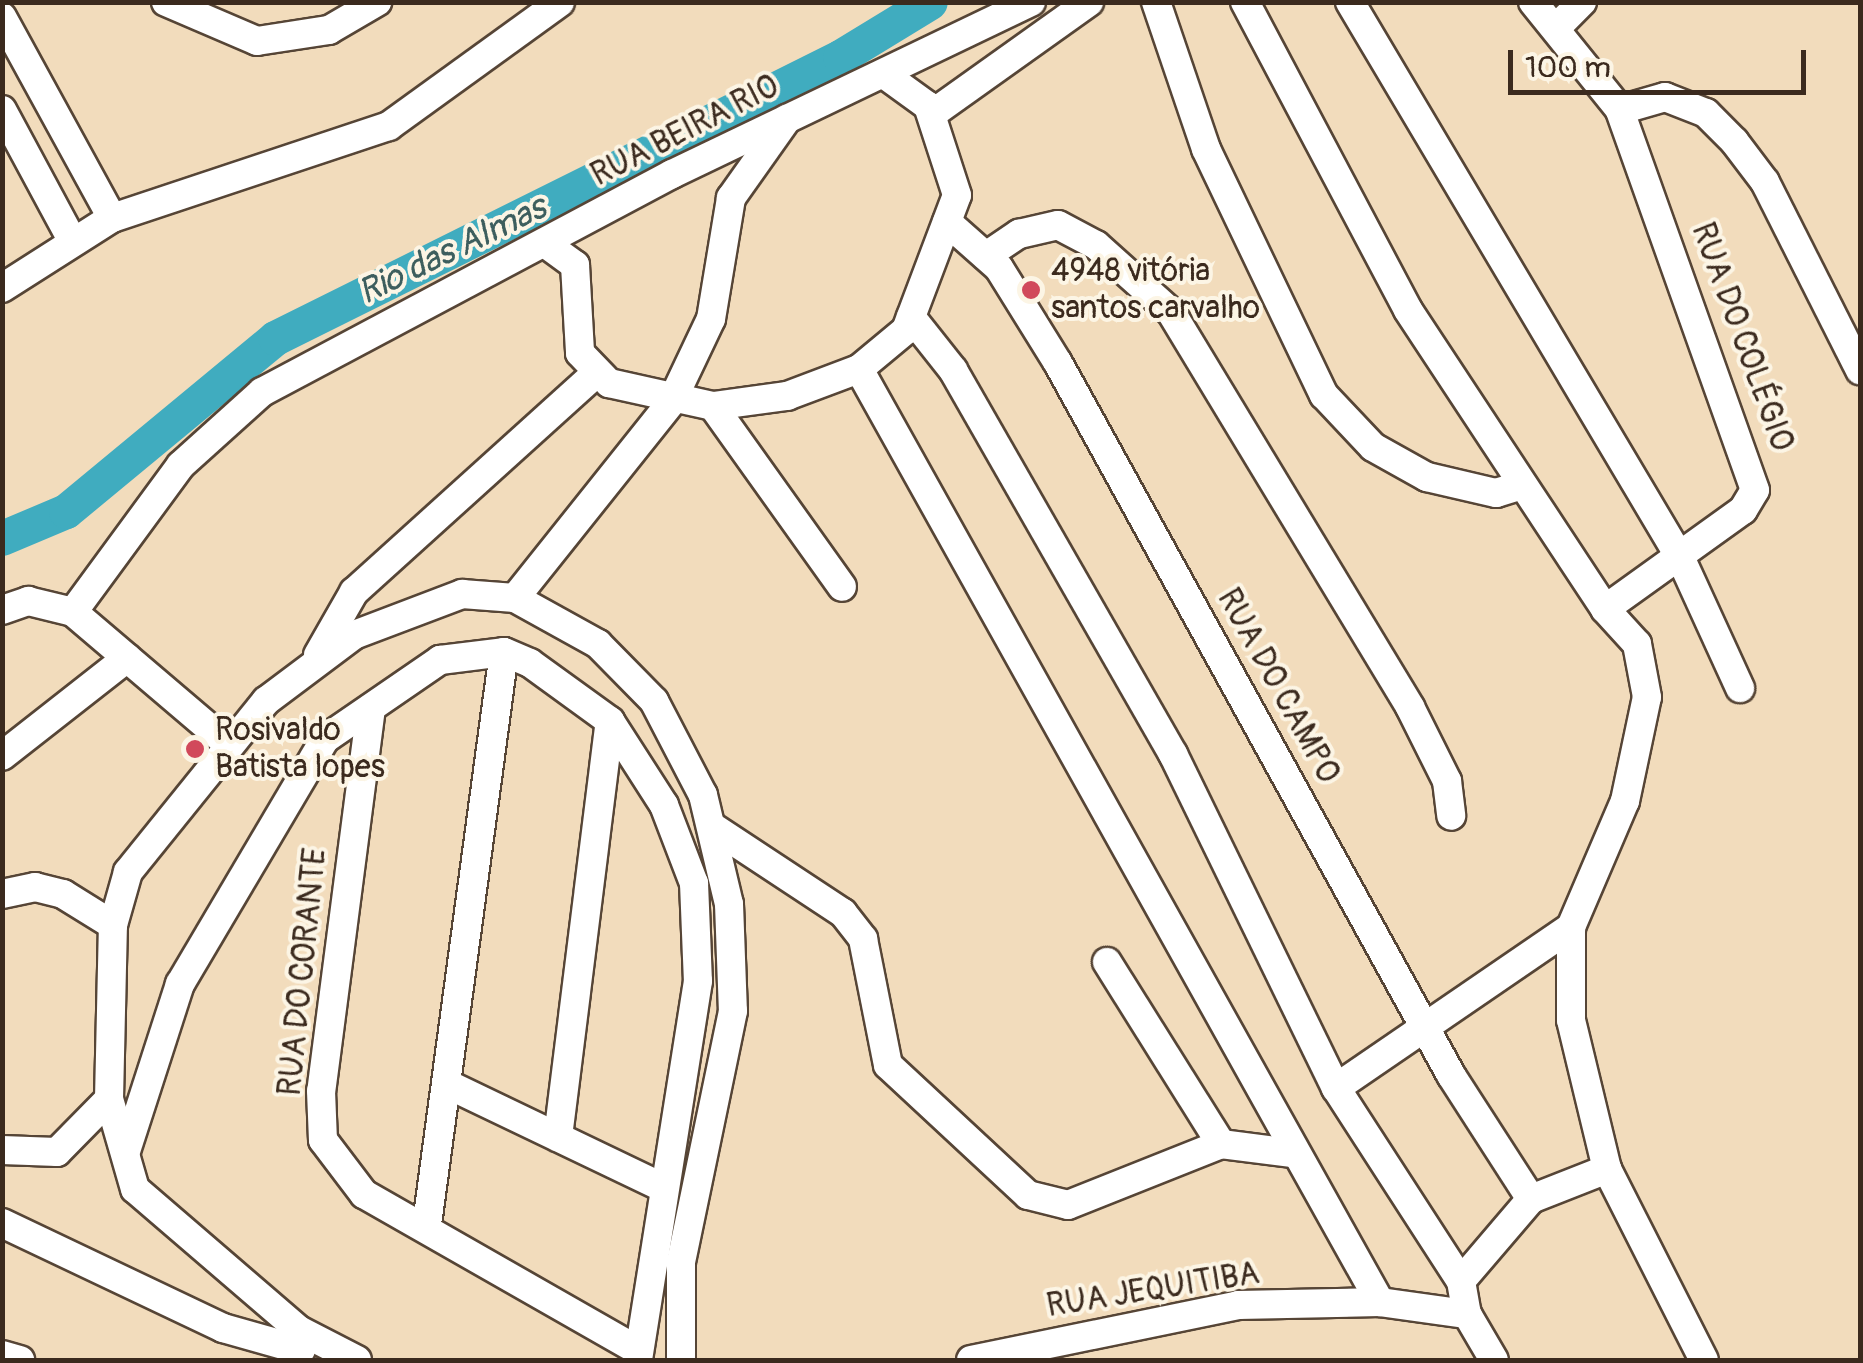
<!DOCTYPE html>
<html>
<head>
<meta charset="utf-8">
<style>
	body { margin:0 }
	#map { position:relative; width:1863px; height:1363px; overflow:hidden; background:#f2dcbc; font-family:Pangolin,sans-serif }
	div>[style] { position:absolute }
	.river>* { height:35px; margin:-17.5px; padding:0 17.5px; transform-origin:17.5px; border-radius:17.5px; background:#40acbf }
	.roads { filter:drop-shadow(2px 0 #564536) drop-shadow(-2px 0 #564536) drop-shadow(0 2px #564536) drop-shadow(0 -2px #564536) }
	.minor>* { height:28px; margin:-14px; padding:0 14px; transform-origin:14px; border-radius:14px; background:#fff }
	.dots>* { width:28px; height:28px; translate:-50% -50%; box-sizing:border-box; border:5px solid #fcf5e5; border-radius:50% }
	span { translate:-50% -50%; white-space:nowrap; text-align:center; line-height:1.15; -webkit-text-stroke:8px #fcf5e5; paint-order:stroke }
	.street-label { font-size:32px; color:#3b2a1e }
	.poi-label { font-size:32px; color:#3b2a1e }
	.left { translate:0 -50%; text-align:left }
	.water-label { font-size:35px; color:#3d5e5e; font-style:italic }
	.frame { position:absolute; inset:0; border:5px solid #3b2a1e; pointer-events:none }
	.scale { position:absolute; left:1508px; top:50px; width:298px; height:45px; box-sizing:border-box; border:5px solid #3b2a1e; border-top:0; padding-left:12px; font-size:30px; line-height:35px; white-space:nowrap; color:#3b2a1e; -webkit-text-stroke:8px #fcf5e5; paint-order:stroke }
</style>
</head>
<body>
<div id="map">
	<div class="river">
		<i style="left:2px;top:538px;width:69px;rotate:-22.9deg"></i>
		<i style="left:66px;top:511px;width:271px;rotate:-39.6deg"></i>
		<i style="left:275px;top:338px;width:631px;rotate:-26.44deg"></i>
		<i style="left:840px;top:57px;width:105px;rotate:-31.4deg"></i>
	</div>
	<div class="roads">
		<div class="minor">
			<i style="left:166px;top:2px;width:99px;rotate:23.2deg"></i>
			<i style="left:257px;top:41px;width:73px;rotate:-8.7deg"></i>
			<i style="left:329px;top:30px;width:56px;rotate:-30.3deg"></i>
			<i style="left:1156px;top:2px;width:155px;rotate:71.2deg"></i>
			<i style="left:1206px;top:149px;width:273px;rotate:64.4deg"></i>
			<i style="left:1324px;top:395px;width:71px;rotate:46.7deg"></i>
			<i style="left:1373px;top:447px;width:62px;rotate:29.1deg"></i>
			<i style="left:1427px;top:477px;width:71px;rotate:13.1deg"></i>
			<i style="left:1496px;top:493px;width:27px;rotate:-17deg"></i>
			<i style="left:1245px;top:2px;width:348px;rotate:62.1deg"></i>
			<i style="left:1408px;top:310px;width:358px;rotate:56.6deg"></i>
			<i style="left:1350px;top:2px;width:648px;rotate:59.28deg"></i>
			<i style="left:1681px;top:559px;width:142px;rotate:65.4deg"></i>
			<i style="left:1533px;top:2px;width:139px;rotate:51.1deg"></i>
			<i style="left:1620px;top:110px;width:47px;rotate:-16.1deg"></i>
			<i style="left:1665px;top:97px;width:44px;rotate:21.3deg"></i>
			<i style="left:1706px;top:113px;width:40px;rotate:45deg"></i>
			<i style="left:1734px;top:141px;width:51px;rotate:52.9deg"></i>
			<i style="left:1765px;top:182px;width:211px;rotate:63.2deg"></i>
			<i style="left:2px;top:17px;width:229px;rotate:61.3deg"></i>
			<i style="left:1558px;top:26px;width:34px;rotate:-45deg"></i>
			<i style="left:2px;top:110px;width:148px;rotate:61.7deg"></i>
			<i style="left:932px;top:114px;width:193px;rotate:-35.5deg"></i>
			<i style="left:947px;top:222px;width:69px;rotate:41.5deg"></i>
			<i style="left:999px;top:268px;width:112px;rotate:58.2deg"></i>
			<i style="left:1058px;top:363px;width:813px;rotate:61.1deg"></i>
			<i style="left:1451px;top:1075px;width:148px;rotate:57.2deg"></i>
			<i style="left:546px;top:244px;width:36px;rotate:36deg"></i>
			<i style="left:575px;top:265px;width:88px;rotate:86.7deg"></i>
			<i style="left:580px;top:353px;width:42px;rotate:46deg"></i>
			<i style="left:609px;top:383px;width:107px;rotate:12.5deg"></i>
			<i style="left:713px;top:406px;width:75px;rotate:-7.7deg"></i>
			<i style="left:787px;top:396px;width:77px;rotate:-20.6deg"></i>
			<i style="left:859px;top:369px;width:61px;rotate:-39.7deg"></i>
			<i style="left:906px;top:330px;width:144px;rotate:-69.3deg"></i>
			<i style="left:957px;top:195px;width:94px;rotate:-108deg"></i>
			<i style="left:928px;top:106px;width:49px;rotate:-144.1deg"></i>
			<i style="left:986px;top:256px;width:40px;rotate:-34deg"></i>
			<i style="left:1019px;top:234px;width:40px;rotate:-13deg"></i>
			<i style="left:1058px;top:225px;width:43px;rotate:27.8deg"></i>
			<i style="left:1096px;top:245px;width:101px;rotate:41.8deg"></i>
			<i style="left:1171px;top:312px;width:462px;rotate:58.8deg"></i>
			<i style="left:1410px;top:707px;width:83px;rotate:63.4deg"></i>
			<i style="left:1447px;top:781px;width:35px;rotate:83deg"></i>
			<i style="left:2px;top:288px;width:130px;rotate:-32.5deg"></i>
			<i style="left:112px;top:218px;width:292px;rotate:-18.4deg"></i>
			<i style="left:389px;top:126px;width:211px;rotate:-35.9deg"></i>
			<i style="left:911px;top:317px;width:68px;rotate:51.6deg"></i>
			<i style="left:953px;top:370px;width:443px;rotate:60.2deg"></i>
			<i style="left:1173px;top:754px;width:372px;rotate:64deg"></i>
			<i style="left:1336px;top:1088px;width:230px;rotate:57.1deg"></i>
			<i style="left:1461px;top:1281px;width:34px;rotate:80deg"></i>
			<i style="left:1467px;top:1314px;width:53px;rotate:59.6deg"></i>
			<i style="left:859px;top:369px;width:1069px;rotate:60.82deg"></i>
			<i style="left:713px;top:406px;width:222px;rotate:54.5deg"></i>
			<i style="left:515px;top:598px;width:252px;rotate:-51.4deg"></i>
			<i style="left:672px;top:401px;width:91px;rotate:-64.6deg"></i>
			<i style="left:711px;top:319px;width:123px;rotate:-80.6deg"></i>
			<i style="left:731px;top:198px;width:97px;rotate:-54.7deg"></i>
			<i style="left:2px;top:610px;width:28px;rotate:-19deg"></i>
			<i style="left:28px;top:601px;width:46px;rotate:13.7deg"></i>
			<i style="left:73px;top:612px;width:204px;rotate:40.4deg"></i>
			<i style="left:73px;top:612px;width:182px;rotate:-53.7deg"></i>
			<i style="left:181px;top:465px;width:109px;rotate:-42deg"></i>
			<i style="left:262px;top:392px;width:464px;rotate:-28deg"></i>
			<i style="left:672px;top:174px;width:398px;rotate:-25.6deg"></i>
			<i style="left:318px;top:655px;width:73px;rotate:-60.3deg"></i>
			<i style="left:354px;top:592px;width:325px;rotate:-42.1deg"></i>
			<i style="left:371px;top:708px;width:386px;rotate:97.4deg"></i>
			<i style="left:321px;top:1091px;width:49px;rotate:87.7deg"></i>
			<i style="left:323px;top:1140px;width:68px;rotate:52.8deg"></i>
			<i style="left:364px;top:1194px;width:313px;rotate:29.7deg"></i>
			<i style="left:2px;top:756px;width:159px;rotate:-38.1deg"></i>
			<i style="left:711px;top:826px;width:158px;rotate:33.4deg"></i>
			<i style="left:843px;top:913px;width:33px;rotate:52deg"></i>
			<i style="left:863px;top:939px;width:128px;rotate:78.8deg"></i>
			<i style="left:888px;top:1065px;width:191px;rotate:42.9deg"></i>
			<i style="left:1028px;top:1195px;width:41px;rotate:14deg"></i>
			<i style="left:1068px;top:1205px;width:165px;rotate:-21.7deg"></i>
			<i style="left:1221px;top:1144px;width:72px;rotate:7.2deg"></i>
			<i style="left:2px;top:894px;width:34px;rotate:-12deg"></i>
			<i style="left:35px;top:887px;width:29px;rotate:14deg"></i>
			<i style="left:63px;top:894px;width:59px;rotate:31.8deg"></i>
			<i style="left:1107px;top:962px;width:215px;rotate:57.9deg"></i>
			<i style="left:449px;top:1085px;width:234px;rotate:25.6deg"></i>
			<i style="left:1336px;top:1088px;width:285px;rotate:-34.4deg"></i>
			<i style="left:1571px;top:927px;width:137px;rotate:-66.8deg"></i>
			<i style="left:1625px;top:801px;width:106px;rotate:-78.1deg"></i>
			<i style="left:1647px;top:697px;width:54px;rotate:-100.7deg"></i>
			<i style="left:1637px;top:644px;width:47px;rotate:-132.4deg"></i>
			<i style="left:1605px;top:609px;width:170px;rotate:-35.7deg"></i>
			<i style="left:1743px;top:510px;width:23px;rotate:-59deg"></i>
			<i style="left:1755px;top:490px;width:403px;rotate:-109.6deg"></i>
			<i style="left:558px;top:1137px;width:419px;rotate:-82.9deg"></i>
			<i style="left:2px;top:1150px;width:55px;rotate:2.1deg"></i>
			<i style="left:57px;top:1152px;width:74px;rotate:-45.5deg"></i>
			<i style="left:126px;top:1151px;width:176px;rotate:-72.1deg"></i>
			<i style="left:180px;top:984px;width:285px;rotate:-59.4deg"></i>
			<i style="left:325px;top:739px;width:140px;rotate:-34.5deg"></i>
			<i style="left:440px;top:660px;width:64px;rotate:-7.1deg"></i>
			<i style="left:504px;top:652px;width:28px;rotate:23deg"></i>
			<i style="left:530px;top:663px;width:99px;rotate:35.9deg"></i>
			<i style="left:610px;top:721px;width:100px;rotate:57.3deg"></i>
			<i style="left:664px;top:805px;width:84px;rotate:69deg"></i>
			<i style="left:694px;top:883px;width:98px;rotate:87.7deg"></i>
			<i style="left:698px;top:981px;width:384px;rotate:99deg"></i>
			<i style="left:1607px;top:1169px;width:214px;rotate:63.1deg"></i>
			<i style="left:2px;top:1223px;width:245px;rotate:25.4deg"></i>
			<i style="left:223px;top:1328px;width:81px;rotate:15.8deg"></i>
			<i style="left:427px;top:1224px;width:577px;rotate:-82.33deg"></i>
			<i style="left:1461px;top:1281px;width:108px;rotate:-49.5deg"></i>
			<i style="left:1531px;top:1199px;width:82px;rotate:-21.5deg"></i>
			<i style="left:1607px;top:1169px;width:153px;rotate:-103.6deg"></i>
			<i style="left:1571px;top:1020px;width:93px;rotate:-90deg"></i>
			<i style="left:2px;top:1355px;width:19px;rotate:16deg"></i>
			<i style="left:357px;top:1360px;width:65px;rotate:-152.7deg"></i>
			<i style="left:299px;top:1330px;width:216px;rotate:-139.3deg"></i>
			<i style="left:135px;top:1189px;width:94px;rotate:-106.1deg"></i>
			<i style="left:109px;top:1099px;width:174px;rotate:-88.7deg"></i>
			<i style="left:113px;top:925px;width:55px;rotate:-74.2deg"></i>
			<i style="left:128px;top:872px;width:220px;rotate:-51.1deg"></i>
			<i style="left:266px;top:701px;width:110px;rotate:-36.9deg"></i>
			<i style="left:354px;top:635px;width:116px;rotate:-20.8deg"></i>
			<i style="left:462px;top:594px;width:53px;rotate:4.3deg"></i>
			<i style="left:515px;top:598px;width:95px;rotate:29deg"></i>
			<i style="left:598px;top:644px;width:80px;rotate:45.5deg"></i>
			<i style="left:654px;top:701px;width:106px;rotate:62.5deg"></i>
			<i style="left:703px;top:795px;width:112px;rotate:76.6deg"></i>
			<i style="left:729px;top:904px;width:107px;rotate:87.9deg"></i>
			<i style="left:733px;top:1011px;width:256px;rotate:101.7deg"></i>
			<i style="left:681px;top:1262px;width:98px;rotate:90deg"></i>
			<i style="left:971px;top:1360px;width:273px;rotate:-11.6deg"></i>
			<i style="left:1238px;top:1305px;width:142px;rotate:-1.2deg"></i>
			<i style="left:1380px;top:1302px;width:88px;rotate:7.9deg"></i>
		</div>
	</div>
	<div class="dots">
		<i style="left:1031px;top:290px;background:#d1495b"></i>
		<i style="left:195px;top:749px;background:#d1495b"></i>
	</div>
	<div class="street-label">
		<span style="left:685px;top:131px;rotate:-27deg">RUA BEIRA RIO</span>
		<span style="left:1742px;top:337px;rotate:70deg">RUA DO COLÉGIO</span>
		<span style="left:1278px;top:686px;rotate:61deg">RUA DO CAMPO</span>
		<span style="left:303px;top:972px;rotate:-84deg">RUA DO CORANTE</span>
		<span style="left:1153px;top:1290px;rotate:-9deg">RUA JEQUITIBA</span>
	</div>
	<div class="poi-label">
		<span class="left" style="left:1051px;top:290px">4948 vitória<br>santos carvalho</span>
		<span class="left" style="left:215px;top:749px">Rosivaldo<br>Batista lopes</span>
	</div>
	<div class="water-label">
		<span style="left:452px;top:250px;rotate:-26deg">Rio das Almas</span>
	</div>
	<div class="frame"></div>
	<div class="scale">100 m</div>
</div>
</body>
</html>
